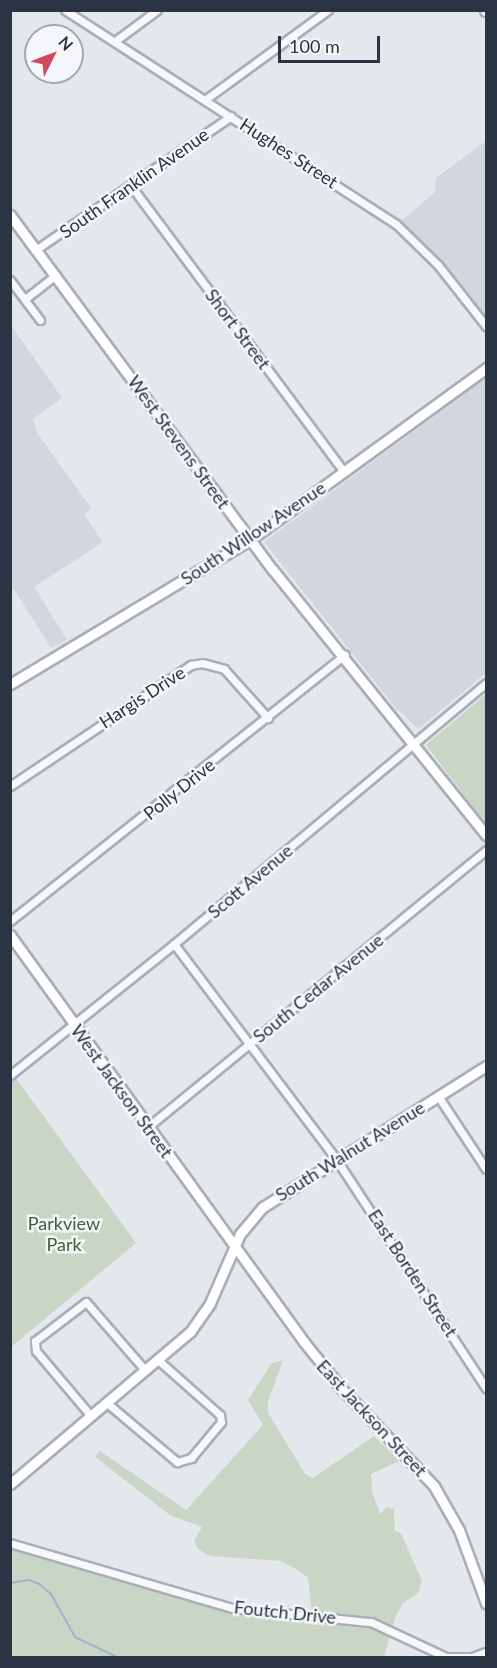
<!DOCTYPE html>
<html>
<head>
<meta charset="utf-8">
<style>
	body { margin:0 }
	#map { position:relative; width:497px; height:1668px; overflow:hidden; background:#e4e7ec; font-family:Lato,sans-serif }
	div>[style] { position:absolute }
	.built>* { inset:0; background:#d2d6de }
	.green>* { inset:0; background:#c9d6c5 }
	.stream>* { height:2px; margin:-1px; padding:0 1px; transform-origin:1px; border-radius:1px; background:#9fb4cc }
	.roads { filter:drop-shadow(2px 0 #a9aeb7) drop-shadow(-2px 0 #a9aeb7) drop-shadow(0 2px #a9aeb7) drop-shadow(0 -2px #a9aeb7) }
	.street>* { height:7px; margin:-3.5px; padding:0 3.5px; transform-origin:3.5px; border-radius:3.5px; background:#f7f8fa }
	.secondary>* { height:9px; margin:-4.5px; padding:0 4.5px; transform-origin:4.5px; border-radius:4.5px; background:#fff }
	.primary>* { height:10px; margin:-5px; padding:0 5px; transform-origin:5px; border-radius:5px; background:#fff }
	span { translate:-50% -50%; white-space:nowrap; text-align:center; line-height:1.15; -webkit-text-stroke:5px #f4f6f9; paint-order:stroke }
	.street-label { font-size:18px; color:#2b3445 }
	.park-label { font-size:18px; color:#3f6138 }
	.frame { position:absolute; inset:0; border:12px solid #2b3445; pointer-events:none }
	.north { position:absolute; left:24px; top:24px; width:60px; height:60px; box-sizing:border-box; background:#f4f6f9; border:2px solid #a4a8b1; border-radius:50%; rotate:48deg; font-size:16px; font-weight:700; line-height:24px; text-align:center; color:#2b3445 }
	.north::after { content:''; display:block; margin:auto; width:21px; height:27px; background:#d1495b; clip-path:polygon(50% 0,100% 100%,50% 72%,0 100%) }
	.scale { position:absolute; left:278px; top:36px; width:102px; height:27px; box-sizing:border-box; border:3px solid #2b3445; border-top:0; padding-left:8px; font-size:18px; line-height:21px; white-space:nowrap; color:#2b3445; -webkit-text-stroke:4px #f4f6f9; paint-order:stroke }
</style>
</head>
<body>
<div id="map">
	<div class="built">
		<i style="clip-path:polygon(486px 141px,486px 319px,401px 221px,435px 192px,436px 178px)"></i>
		<i style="clip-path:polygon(11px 325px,62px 398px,33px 419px,37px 433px,91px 508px,84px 514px,103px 542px,34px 587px,67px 640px,51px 648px,14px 589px,11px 591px)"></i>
		<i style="clip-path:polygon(486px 378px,486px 673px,418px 729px,395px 707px,264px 542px)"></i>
	</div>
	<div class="green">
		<i style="clip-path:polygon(486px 694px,486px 824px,426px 745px)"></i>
		<i style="clip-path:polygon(15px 1077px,136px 1243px,11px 1347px,10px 1081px)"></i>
		<i style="clip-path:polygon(283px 1360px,268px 1401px,268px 1413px,305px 1474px,313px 1478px,374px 1436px,399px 1461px,371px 1474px,372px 1491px,380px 1514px,387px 1507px,394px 1509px,395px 1531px,401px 1533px,422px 1581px,418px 1593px,403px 1603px,395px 1618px,384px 1657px,11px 1657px,10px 1543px,258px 1613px,312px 1614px,308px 1578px,298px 1570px,281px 1561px,210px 1556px,198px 1549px,194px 1541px,202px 1527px,170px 1515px,95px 1457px,100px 1451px,186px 1510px,263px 1425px,248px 1400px,272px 1363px)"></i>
	</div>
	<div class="stream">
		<i style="left:10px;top:1583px;width:19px;rotate:-9deg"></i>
		<i style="left:29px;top:1580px;width:11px;rotate:22deg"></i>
		<i style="left:39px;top:1584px;width:16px;rotate:40deg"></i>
		<i style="left:51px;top:1594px;width:49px;rotate:60.8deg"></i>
		<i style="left:75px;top:1637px;width:49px;rotate:25.5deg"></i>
	</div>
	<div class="roads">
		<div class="street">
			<i style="left:65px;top:10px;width:394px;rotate:32.9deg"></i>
			<i style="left:396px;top:224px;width:59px;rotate:44.3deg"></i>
			<i style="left:438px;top:265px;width:78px;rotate:51.8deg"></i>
			<i style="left:115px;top:41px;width:52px;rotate:-36.4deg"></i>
			<i style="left:206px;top:99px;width:151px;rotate:-36.1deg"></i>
			<i style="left:131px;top:186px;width:357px;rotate:53.3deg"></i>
			<i style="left:37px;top:249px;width:235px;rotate:-34.4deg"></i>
			<i style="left:10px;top:280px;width:50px;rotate:53.1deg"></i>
			<i style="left:25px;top:299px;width:39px;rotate:-38deg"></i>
			<i style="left:10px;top:786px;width:218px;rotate:-33.8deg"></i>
			<i style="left:191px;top:665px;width:11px;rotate:-10deg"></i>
			<i style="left:202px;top:663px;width:23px;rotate:15deg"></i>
			<i style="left:224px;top:669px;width:66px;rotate:48.1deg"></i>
			<i style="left:10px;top:921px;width:428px;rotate:-38.5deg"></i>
			<i style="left:174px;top:944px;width:269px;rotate:53deg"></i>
			<i style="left:336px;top:1159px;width:274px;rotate:56.8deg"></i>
			<i style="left:10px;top:1075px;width:210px;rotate:-38.6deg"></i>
			<i style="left:174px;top:944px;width:407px;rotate:-39.9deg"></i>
			<i style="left:438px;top:1096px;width:87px;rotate:56.7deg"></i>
			<i style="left:149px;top:1126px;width:436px;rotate:-39.3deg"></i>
			<i style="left:107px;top:1403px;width:92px;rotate:40.1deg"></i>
			<i style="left:177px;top:1462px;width:15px;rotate:-16deg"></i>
			<i style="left:191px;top:1458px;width:47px;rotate:-50.2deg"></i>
			<i style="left:221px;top:1422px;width:7px;rotate:-98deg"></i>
			<i style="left:220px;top:1415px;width:83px;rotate:-138.4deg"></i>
			<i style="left:91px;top:1416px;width:85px;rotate:-130.2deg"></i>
			<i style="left:36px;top:1351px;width:10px;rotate:-96deg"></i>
			<i style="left:35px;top:1341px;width:64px;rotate:-37.4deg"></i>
			<i style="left:86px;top:1302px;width:90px;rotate:49.1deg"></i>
			<i style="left:10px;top:1543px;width:231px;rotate:16.3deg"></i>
			<i style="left:232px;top:1608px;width:140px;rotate:5.8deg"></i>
			<i style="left:371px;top:1622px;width:83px;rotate:25deg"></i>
			<i style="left:446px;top:1657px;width:26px"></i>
			<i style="left:472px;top:1657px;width:15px;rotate:-20deg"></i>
		</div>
		<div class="secondary">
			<i style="left:10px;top:215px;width:442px;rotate:53.5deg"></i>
			<i style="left:273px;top:570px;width:340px;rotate:51.2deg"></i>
			<i style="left:10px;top:684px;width:281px;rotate:-31deg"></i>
			<i style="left:251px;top:539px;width:291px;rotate:-36deg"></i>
			<i style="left:10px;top:935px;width:502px;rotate:54.16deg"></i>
			<i style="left:304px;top:1342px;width:59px;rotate:51.2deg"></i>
			<i style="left:341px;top:1388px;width:135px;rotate:46.5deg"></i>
			<i style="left:434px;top:1486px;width:51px;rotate:60.4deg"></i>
			<i style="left:459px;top:1530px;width:78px;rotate:69.7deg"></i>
			<i style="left:10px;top:1484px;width:236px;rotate:-40.2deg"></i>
			<i style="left:190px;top:1332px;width:35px;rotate:-55deg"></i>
			<i style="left:210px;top:1303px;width:75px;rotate:-66.5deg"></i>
			<i style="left:240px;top:1234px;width:35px;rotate:-50deg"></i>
			<i style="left:263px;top:1207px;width:264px;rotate:-32.3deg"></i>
		</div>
		<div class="primary">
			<i style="left:486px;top:10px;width:1px;rotate:90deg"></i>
		</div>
	</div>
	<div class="street-label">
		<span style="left:289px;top:153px;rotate:33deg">Hughes Street</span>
		<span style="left:134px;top:183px;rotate:-35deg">South Franklin Avenue</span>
		<span style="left:238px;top:329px;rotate:53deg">Short Street</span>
		<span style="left:179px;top:442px;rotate:54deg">West Stevens Street</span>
		<span style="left:253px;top:533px;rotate:-34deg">South Willow Avenue</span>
		<span style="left:142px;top:697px;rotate:-33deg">Hargis Drive</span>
		<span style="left:179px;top:789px;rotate:-39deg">Polly Drive</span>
		<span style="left:250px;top:881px;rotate:-40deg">Scott Avenue</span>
		<span style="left:318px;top:988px;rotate:-39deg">South Cedar Avenue</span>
		<span style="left:122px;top:1091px;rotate:54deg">West Jackson Street</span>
		<span style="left:350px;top:1151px;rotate:-32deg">South Walnut Avenue</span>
		<span style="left:413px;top:1273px;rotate:57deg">East Borden Street</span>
		<span style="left:372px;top:1418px;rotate:47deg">East Jackson Street</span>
		<span style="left:285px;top:1612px;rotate:6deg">Foutch Drive</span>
	</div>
	<div class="park-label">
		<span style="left:64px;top:1234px">Parkview<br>Park</span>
	</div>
	<div class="frame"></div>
	<div class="north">N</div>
	<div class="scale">100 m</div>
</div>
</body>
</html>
